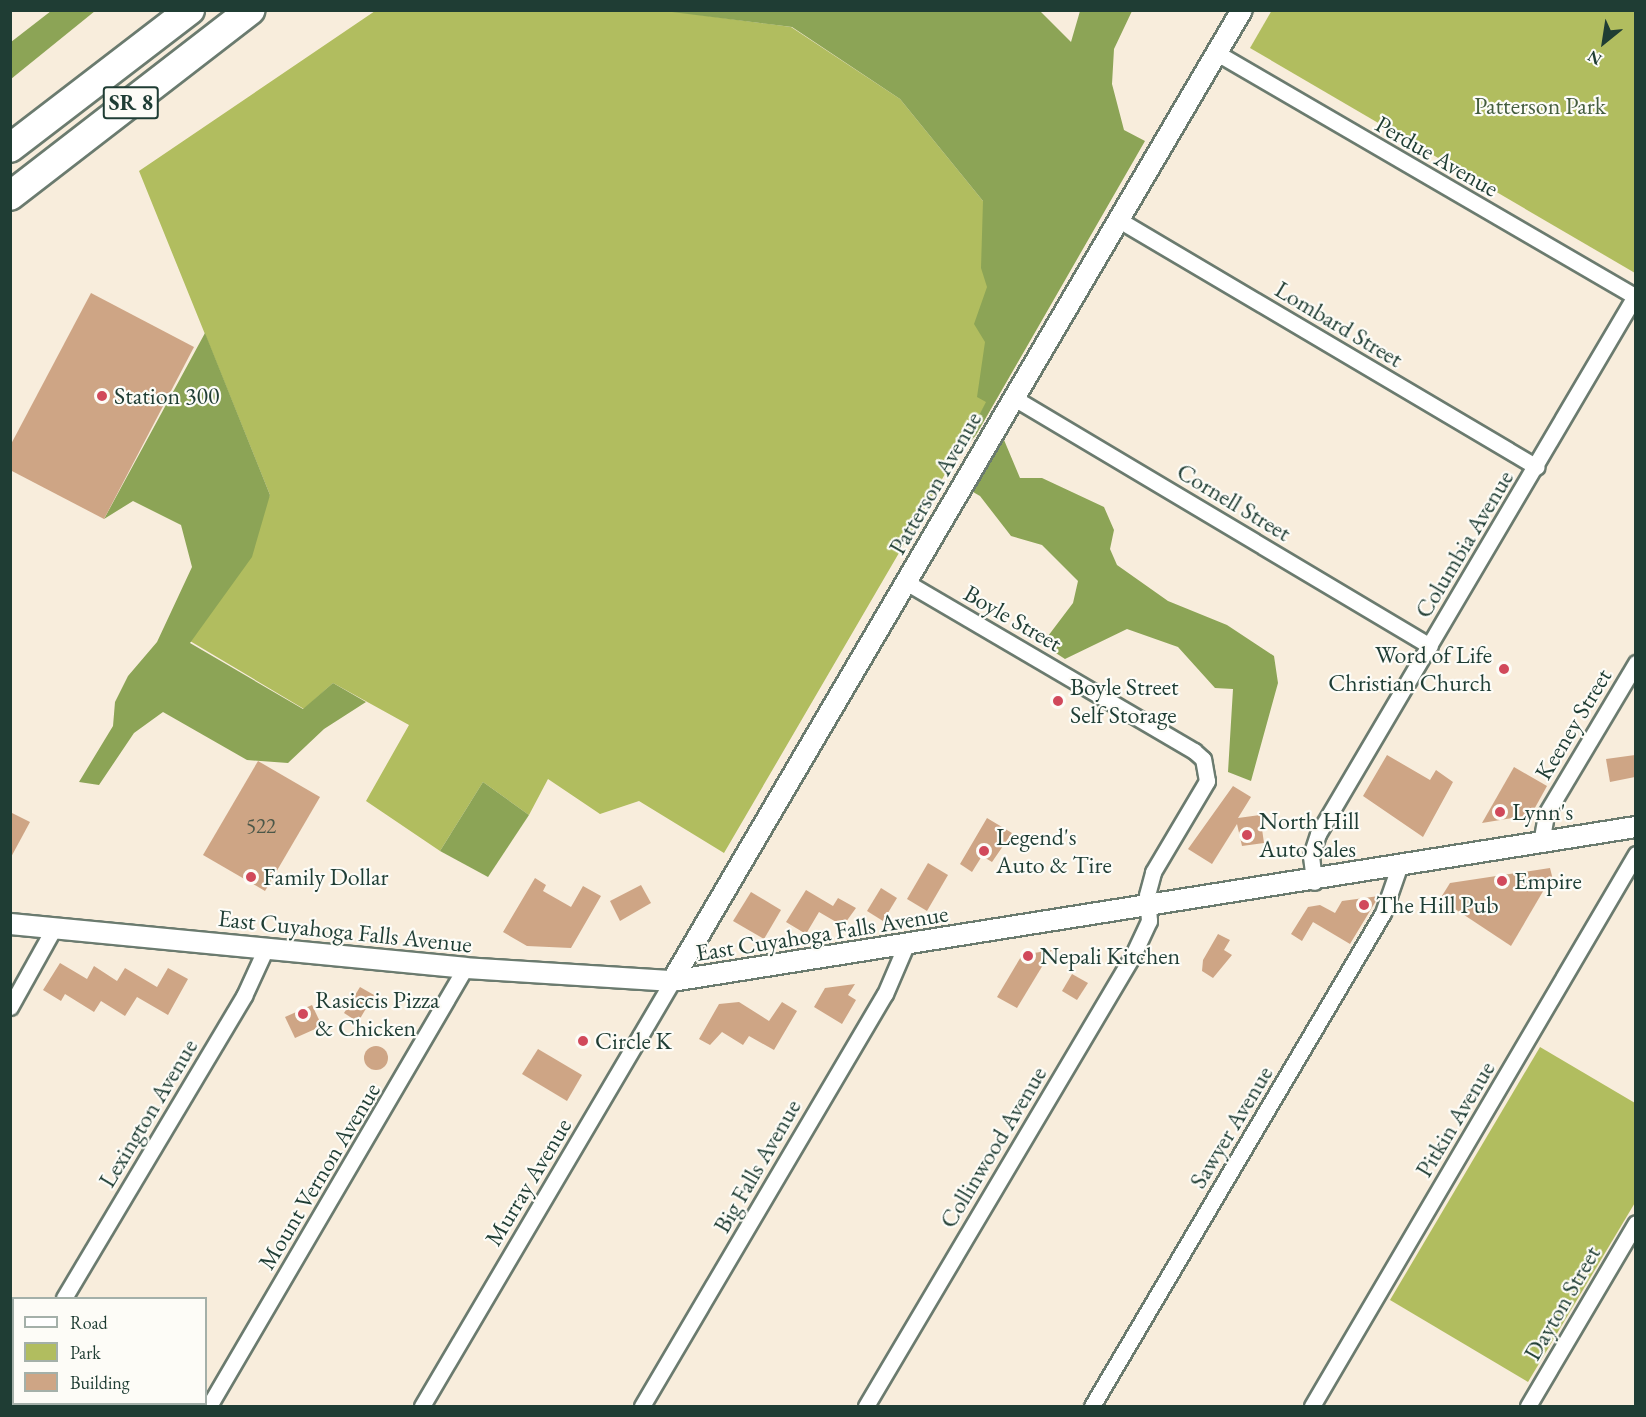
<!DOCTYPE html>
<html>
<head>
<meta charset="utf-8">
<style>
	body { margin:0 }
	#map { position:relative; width:1646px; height:1417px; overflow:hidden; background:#f8eddc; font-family:"EB Garamond",serif }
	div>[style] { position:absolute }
	.green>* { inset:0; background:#b1bd5f }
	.forest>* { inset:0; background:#8ca456 }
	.building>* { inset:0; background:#cea585 }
	.round { border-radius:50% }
	.roads { filter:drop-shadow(2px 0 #6b7b6f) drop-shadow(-2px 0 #6b7b6f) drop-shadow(0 2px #6b7b6f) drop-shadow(0 -2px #6b7b6f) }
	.minor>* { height:15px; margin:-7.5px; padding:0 7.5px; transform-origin:7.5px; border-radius:7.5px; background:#fff }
	.tertiary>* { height:20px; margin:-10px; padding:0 10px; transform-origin:10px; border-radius:10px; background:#fff }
	.motorway>* { height:28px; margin:-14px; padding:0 14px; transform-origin:14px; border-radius:14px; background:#fff }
	.dots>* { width:16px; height:16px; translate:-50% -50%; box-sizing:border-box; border:3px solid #fdfcf7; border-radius:50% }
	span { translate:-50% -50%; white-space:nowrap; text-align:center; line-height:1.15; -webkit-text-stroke:4.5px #fdfcf7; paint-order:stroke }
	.number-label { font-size:21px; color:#4b5748 }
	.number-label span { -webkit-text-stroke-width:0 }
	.shield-label span { padding:2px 4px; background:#fdfcf7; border:2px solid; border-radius:4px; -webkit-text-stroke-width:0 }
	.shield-label { font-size:22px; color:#1f3d34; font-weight:700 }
	.park-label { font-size:24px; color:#445d3f }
	.street-label { font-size:24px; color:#1f3d34 }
	.poi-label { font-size:24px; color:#1f3d34 }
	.left { translate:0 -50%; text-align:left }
	.right { translate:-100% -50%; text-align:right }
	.frame { position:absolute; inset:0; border:12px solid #1f3d34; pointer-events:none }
	.legend { position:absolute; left:12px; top:1297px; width:195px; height:108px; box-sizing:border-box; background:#fdfcf7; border:2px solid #a4b0a9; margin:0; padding:8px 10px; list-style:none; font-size:18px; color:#1f3d34 }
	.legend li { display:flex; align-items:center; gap:12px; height:30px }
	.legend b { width:30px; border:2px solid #a4b0a9 }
	.north { position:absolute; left:1574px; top:12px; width:60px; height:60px; -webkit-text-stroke:4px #fdfcf7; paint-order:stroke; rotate:210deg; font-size:16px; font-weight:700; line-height:24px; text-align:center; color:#1f3d34 }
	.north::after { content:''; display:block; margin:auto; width:21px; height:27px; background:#1f3d34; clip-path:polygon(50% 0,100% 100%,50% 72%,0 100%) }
</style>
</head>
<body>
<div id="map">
	<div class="green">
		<i style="clip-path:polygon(664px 10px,791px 27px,900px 99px,983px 201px,1002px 289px,987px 402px,724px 853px,639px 801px,600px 814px,548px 779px,529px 815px,483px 782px,440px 851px,366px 801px,409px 725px,333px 683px,304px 709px,190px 641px,270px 495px,139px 171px,375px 11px)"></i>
		<i style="clip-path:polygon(1272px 10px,1635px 11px,1635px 273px,1250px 48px)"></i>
		<i style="clip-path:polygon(1540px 1047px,1635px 1103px,1636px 1201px,1528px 1382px,1390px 1300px)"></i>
	</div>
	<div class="forest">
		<i style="clip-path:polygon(51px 11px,95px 11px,11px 79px,11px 42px)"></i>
		<i style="clip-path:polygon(664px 11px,1040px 11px,1071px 42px,1080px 11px,1132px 11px,1114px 49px,1112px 84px,1124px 130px,1145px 141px,976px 435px,956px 459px,986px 402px,977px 397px,985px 342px,974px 324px,987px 287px,981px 268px,983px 201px,900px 99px,792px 27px)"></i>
		<i style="clip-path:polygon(205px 333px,270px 495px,252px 557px,190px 643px,303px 709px,333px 683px,366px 702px,324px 729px,288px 763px,247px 760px,163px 712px,134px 733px,99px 785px,79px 782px,113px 726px,115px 702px,128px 676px,157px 642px,192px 567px,181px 525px,133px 501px,104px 519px)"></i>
		<i style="clip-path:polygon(999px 428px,1020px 478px,1042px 478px,1104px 507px,1114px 530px,1110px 549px,1117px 565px,1168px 601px,1227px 625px,1274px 656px,1278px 683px,1251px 781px,1228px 772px,1233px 689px,1215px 688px,1178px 647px,1127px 629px,1065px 659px,1042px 644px,1073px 603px,1078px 581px,1042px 545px,1011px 536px,980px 496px,966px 488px)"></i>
		<i style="clip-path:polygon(483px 782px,529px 815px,488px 877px,440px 851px)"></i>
	</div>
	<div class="building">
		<i style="clip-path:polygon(91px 293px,194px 347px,104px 519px,10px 470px,10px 446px)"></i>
		<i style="clip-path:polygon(1387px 755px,1430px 780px,1436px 770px,1453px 782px,1423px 837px,1363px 796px)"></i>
		<i style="clip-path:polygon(1635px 755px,1635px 777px,1610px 782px,1606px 759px)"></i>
		<i style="clip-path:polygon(258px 761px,320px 797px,265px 891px,203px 855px)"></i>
		<i style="clip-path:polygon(1514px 767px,1547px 786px,1531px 815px,1482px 823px)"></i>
		<i style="clip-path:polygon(1233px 786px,1251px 797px,1238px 818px,1260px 815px,1264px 843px,1242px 846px,1237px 824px,1212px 864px,1188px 849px)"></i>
		<i style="clip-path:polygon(10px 812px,30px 822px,10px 859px)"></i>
		<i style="clip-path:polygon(987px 818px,1012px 833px,992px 862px,982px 856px,972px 872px,960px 864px)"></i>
		<i style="clip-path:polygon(928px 863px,948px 875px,927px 911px,907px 899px)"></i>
		<i style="clip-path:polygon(1550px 868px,1552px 876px,1511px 946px,1440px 899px,1450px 883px)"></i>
		<i style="clip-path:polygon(535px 878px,546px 885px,543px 891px,571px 907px,583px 886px,601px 896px,571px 948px,527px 946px,503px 932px)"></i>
		<i style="clip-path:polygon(641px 885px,651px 903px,620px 921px,610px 901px)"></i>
		<i style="clip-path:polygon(881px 888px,897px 898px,883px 921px,867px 911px)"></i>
		<i style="clip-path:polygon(806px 890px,833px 906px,838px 898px,856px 908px,843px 926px,819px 912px,806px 934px,786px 922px)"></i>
		<i style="clip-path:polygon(751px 892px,781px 910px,764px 939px,733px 921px)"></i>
		<i style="clip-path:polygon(1379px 896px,1350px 944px,1313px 922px,1302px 941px,1291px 934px,1308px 907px,1320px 905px,1335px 913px,1342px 901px)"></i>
		<i style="clip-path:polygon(1218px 934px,1230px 940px,1224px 950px,1232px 955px,1213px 978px,1202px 971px,1203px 960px)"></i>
		<i style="clip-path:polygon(1052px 950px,1017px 1008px,997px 997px,1022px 955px)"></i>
		<i style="clip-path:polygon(60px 963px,87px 979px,94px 966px,117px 981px,125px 968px,157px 987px,168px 968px,188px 979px,168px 1015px,137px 997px,125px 1016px,101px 1001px,94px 1012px,65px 994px,61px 1001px,43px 990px)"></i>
		<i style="clip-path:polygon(1072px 974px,1088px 983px,1077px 1000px,1062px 991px)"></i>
		<i style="clip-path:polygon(855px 984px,848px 995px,856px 1000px,842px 1024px,814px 1007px,825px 988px)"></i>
		<i style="clip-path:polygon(360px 987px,374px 995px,358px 1022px,344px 1013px)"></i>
		<i style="clip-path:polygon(739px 1002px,769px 1021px,782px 1002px,797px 1011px,774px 1050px,749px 1036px,743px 1045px,722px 1032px,710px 1045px,699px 1039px,719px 1004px)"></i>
		<i style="clip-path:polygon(312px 1005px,322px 1026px,295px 1038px,285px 1017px)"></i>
		<i class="round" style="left:364px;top:1046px;width:24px;height:24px"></i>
		<i style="clip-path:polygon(538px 1049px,582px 1075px,567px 1101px,522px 1074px)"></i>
	</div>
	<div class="roads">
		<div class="minor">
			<i style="left:1217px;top:53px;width:484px;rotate:30.2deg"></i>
			<i style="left:1635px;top:296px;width:624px;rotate:120.51deg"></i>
			<i style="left:1318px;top:834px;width:23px;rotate:108deg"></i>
			<i style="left:1311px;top:856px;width:26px;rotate:83deg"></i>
			<i style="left:1119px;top:220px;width:485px;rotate:30.6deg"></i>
			<i style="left:1014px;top:398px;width:484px;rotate:30.8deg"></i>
			<i style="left:1541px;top:843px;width:29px;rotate:-80deg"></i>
			<i style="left:1546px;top:814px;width:176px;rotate:-59.2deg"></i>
			<i style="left:10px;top:1007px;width:90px;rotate:-60.9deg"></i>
			<i style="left:64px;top:1298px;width:352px;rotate:-59.2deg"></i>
			<i style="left:244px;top:996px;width:53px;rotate:-65.4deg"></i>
			<i style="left:10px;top:1389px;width:6px;rotate:-51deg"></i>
			<i style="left:209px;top:1406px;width:507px;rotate:-59.69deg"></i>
			<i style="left:422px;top:1406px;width:493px;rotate:-59.5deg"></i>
			<i style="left:642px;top:1406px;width:478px;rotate:-59.5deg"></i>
			<i style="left:885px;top:994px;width:53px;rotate:-66.8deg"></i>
			<i style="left:866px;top:1406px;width:524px;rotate:-59.37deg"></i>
			<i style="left:1133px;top:955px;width:38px;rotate:-65deg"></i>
			<i style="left:1149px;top:921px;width:26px;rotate:-94deg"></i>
			<i style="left:1147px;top:895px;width:24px;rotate:-75deg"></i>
			<i style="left:1153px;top:872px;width:106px;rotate:-59.3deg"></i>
			<i style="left:1207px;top:781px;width:22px;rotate:-100deg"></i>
			<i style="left:1203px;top:759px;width:12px;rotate:-138deg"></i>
			<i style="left:1194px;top:751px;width:334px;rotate:-149.6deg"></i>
			<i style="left:1092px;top:1406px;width:572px;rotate:-59.45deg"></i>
			<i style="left:1383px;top:913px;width:49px;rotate:-70.8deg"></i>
			<i style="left:1312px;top:1406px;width:640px;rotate:-59.59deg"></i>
			<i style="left:1528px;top:1406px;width:212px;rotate:-59.5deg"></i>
		</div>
		<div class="tertiary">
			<i style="left:10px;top:924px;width:457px;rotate:5.5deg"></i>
			<i style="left:465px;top:968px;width:207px;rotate:3.6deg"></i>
			<i style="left:672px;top:981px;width:976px;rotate:-9.08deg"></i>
			<i style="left:672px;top:981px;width:1126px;rotate:-59.59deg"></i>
		</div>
		<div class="motorway">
			<i style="left:10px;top:148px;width:227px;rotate:-37.5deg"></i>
			<i style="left:10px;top:196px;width:304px;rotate:-37.7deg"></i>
		</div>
	</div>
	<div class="dots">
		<i style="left:102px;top:396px;background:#d1495b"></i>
		<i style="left:1504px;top:669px;background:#d1495b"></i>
		<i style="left:1058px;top:701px;background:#d1495b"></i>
		<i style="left:1500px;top:812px;background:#d1495b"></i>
		<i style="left:1247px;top:835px;background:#d1495b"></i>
		<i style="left:984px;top:851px;background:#d1495b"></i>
		<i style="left:251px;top:877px;background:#d1495b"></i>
		<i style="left:1502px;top:881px;background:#d1495b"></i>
		<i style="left:1364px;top:905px;background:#d1495b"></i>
		<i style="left:1028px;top:956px;background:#d1495b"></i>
		<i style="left:303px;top:1014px;background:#d1495b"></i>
		<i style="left:583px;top:1041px;background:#d1495b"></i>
	</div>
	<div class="number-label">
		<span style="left:261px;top:826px">522</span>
	</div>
	<div class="shield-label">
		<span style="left:131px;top:103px">SR 8</span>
	</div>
	<div class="park-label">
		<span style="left:1540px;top:106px">Patterson Park</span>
	</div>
	<div class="street-label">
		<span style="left:1437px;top:156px;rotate:30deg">Perdue Avenue</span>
		<span style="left:1339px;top:324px;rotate:31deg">Lombard Street</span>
		<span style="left:935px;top:483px;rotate:-60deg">Patterson Avenue</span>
		<span style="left:1234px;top:502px;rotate:31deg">Cornell Street</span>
		<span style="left:1464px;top:544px;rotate:-59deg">Columbia Avenue</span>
		<span style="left:1013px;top:618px;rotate:30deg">Boyle Street</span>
		<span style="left:1573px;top:724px;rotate:-59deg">Keeney Street</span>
		<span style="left:345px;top:931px;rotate:6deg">East Cuyahoga Falls Avenue</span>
		<span style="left:822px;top:933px;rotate:-9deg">East Cuyahoga Falls Avenue</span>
		<span style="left:148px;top:1113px;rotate:-59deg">Lexington Avenue</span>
		<span style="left:1455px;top:1119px;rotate:-59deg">Pitkin Avenue</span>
		<span style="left:1231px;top:1127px;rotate:-59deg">Sawyer Avenue</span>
		<span style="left:993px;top:1147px;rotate:-59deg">Collinwood Avenue</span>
		<span style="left:757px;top:1166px;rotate:-60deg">Big Falls Avenue</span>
		<span style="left:319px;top:1176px;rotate:-59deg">Mount Vernon Avenue</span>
		<span style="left:528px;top:1182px;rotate:-59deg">Murray Avenue</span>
		<span style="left:1562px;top:1303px;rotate:-60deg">Dayton Street</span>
	</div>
	<div class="poi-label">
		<span class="left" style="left:114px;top:396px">Station 300</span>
		<span class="right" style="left:1492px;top:669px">Word of Life<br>Christian Church</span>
		<span class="left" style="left:1070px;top:701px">Boyle Street<br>Self Storage</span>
		<span class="left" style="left:1512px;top:812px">Lynn's</span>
		<span class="left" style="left:1259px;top:835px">North Hill<br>Auto Sales</span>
		<span class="left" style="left:996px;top:851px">Legend's<br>Auto &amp; Tire</span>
		<span class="left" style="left:263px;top:877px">Family Dollar</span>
		<span class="left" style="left:1514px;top:881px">Empire</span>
		<span class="left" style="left:1376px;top:905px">The Hill Pub</span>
		<span class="left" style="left:1040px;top:956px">Nepali Kitchen</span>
		<span class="left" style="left:315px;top:1014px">Rasiccis Pizza<br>&amp; Chicken</span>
		<span class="left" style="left:595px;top:1041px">Circle K</span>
	</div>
	<div class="frame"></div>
	<ul class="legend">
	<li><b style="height:8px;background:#fff"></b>Road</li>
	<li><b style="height:16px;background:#b1bd5f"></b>Park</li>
	<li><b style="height:16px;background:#cea585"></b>Building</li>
	</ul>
	<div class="north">N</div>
</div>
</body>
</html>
